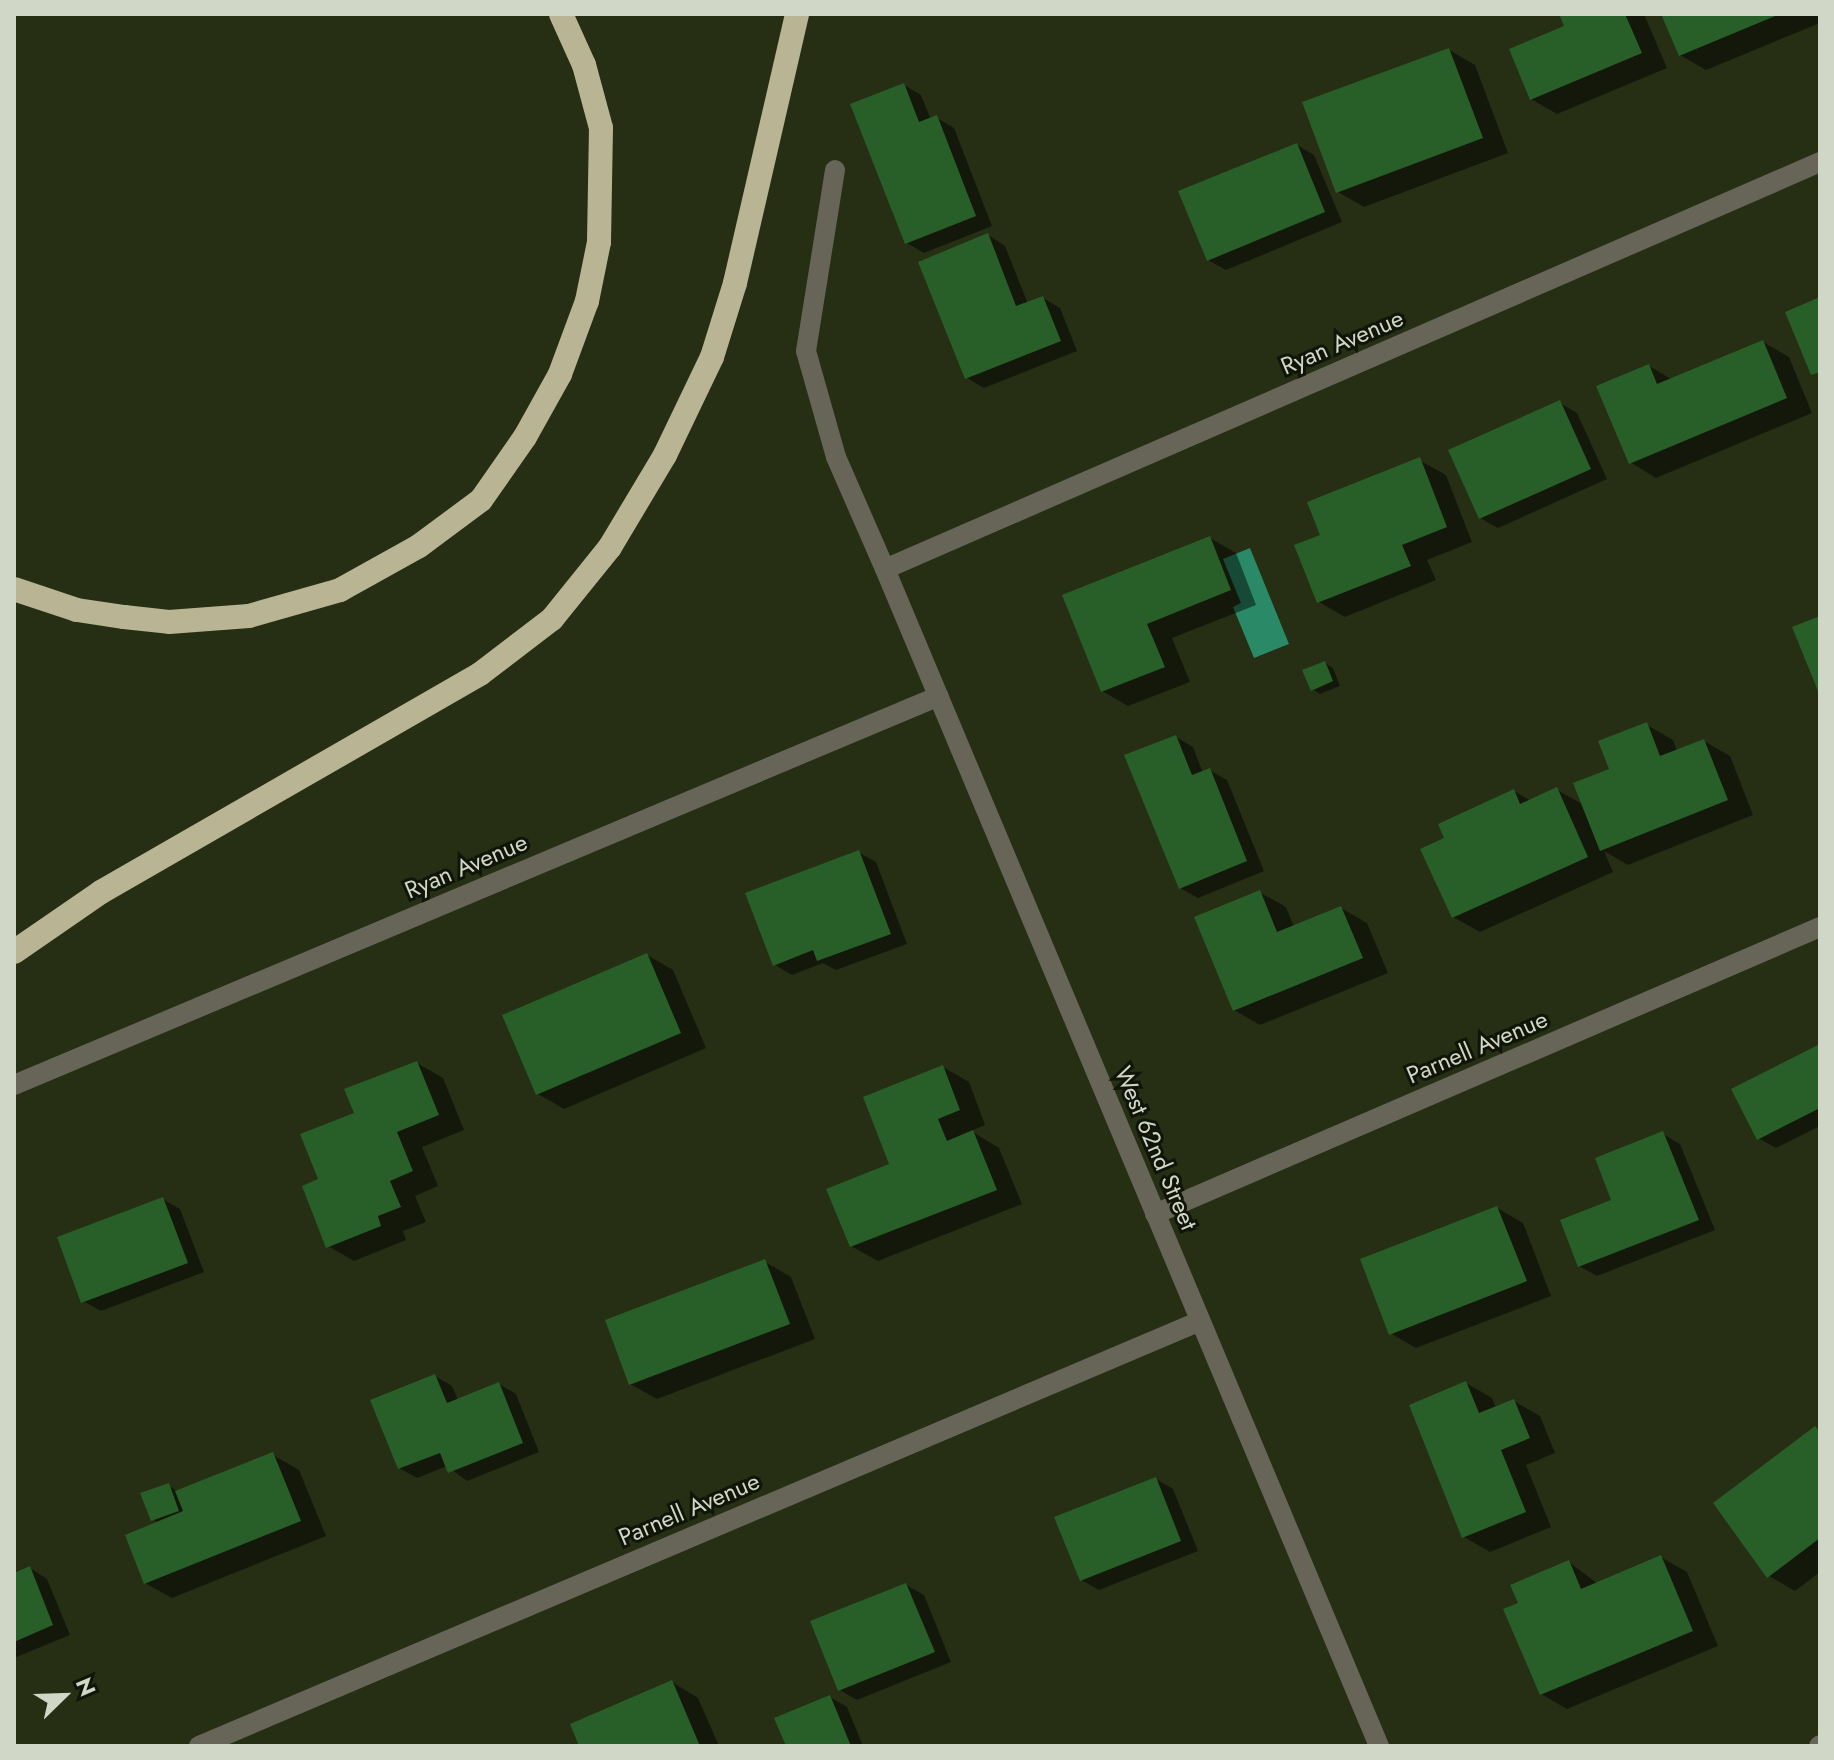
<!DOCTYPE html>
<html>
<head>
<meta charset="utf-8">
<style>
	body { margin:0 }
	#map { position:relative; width:1834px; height:1760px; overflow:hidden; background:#262e14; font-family:Jost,sans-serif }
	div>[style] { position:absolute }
	.water>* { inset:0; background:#2a8966 }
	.shadow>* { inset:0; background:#0007 }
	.building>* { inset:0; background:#285f28 }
	.lane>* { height:20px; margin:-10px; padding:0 10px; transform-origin:10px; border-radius:10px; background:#666557 }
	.street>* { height:20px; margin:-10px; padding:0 10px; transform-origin:10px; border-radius:10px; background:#666557 }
	.highway>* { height:24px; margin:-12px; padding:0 12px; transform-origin:12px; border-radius:12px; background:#b9b594 }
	span { translate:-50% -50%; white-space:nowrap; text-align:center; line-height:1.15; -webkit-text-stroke:6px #111509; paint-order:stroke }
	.street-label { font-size:24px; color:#d1d7c6 }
	.frame { position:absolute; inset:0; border:16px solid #d1d7c6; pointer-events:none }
	.north { position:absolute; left:24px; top:1656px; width:80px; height:80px; -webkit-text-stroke:6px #111509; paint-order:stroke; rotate:67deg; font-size:22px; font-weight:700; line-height:32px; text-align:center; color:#d1d7c6 }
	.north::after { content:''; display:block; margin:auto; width:28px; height:36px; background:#d1d7c6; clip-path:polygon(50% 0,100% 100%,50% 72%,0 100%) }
</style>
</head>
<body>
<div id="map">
	<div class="water">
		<i style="clip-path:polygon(1250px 548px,1289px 644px,1254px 658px,1233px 607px,1241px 603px,1223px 559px)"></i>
	</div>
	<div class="shadow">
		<i style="clip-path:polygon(1561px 14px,1644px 14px,1667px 68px,1557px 114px,1531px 99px,1567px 27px)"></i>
		<i style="clip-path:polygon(1663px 14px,1820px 14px,1820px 23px,1706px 70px,1680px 55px)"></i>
		<i style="clip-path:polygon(1449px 50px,1475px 65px,1508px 153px,1364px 207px,1338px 192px)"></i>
		<i style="clip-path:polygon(904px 85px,921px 95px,931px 120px,937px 118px,954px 128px,992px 226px,924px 253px,907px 243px)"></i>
		<i style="clip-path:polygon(1297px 145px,1314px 155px,1342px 222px,1226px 270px,1208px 260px)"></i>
		<i style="clip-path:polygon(988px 235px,1005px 246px,1028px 304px,1043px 298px,1060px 308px,1077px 351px,984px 388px,967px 378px)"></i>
		<i style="clip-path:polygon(1763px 342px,1789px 357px,1812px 413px,1656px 478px,1630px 462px,1649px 366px,1673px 380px)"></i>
		<i style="clip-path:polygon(1560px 403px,1577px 413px,1607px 479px,1498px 528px,1480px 518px)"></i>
		<i style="clip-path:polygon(1419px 460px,1446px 475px,1472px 542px,1427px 560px,1436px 580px,1345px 617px,1319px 602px,1323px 536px)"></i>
		<i style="clip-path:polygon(1210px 538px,1236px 553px,1256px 605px,1172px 638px,1190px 682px,1128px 706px,1102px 691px,1065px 596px)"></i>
		<i style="clip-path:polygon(1325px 663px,1333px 668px,1340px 686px,1320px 694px,1312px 689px)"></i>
		<i style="clip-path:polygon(1647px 725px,1673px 740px,1677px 751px,1704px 741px,1730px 756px,1753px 815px,1628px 865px,1604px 851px,1613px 872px,1480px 932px,1453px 917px,1446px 839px,1514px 791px,1531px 801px,1557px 790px,1584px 805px)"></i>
		<i style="clip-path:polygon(1176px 737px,1193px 747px,1203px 773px,1209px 770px,1227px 780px,1264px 871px,1198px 898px,1180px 888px)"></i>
		<i style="clip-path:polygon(858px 852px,876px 862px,907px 944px,836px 970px,823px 963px,792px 975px,775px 965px)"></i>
		<i style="clip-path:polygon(1259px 892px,1286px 907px,1294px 927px,1341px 908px,1367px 923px,1388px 973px,1260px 1025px,1234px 1010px)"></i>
		<i style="clip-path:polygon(647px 955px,673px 970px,706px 1048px,564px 1109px,538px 1094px)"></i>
		<i style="clip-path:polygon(1820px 1046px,1820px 1126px,1776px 1148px,1758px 1138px)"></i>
		<i style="clip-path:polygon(417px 1063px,443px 1078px,464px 1130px,422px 1147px,438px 1186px,415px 1196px,426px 1222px,403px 1231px,406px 1240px,354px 1261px,328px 1246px,321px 1180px,357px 1114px)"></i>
		<i style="clip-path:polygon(943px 1067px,969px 1082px,985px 1125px,971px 1131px,999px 1148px,1022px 1204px,878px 1261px,851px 1246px)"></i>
		<i style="clip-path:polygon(1663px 1134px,1680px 1144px,1715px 1230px,1597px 1276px,1579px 1266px,1614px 1201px)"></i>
		<i style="clip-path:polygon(162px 1199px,180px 1209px,204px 1272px,101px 1311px,83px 1301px)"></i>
		<i style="clip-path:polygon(1497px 1208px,1523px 1223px,1551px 1296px,1416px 1348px,1390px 1333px)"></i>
		<i style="clip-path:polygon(765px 1262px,791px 1277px,815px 1339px,657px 1399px,630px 1384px)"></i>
		<i style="clip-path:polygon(435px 1376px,452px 1386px,458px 1400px,499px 1384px,516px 1394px,539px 1452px,467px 1481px,447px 1466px,417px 1478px,399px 1468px)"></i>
		<i style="clip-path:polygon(1466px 1383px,1492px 1398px,1496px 1408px,1514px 1401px,1540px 1416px,1555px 1453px,1526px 1465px,1551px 1527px,1490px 1552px,1464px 1537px)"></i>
		<i style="clip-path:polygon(1816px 1428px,1820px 1431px,1820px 1572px,1795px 1591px,1769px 1576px)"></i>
		<i style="clip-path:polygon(273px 1455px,299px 1470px,326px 1536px,172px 1598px,145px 1583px,159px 1523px,152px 1519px,168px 1485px,178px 1492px)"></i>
		<i style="clip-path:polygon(1156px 1479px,1173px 1489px,1198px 1551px,1099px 1590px,1081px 1580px)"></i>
		<i style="clip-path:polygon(1661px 1557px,1687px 1572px,1718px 1646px,1567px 1709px,1541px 1694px,1569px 1562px,1598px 1584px)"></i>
		<i style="clip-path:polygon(30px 1568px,47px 1579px,70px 1635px,14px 1658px,14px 1575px)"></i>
		<i style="clip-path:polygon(906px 1585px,924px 1595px,951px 1662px,857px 1700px,840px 1690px)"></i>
		<i style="clip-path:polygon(672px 1682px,698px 1698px,719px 1746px,582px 1746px)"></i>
		<i style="clip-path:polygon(830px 1697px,847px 1707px,863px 1746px,788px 1746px)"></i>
	</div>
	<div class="building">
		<i style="clip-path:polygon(1559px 14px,1625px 14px,1642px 53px,1530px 100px,1509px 49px,1564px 26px)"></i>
		<i style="clip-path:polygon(1661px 14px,1780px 14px,1679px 56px)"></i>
		<i style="clip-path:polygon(1449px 48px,1483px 138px,1336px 193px,1302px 102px)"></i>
		<i style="clip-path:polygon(904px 83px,919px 122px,937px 115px,976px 216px,905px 244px,850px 104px)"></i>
		<i style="clip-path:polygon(1297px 143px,1325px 212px,1207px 261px,1178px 191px)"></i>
		<i style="clip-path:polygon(988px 233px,1016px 306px,1043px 296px,1061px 341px,965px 379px,918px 262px)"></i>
		<i style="clip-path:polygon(1820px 297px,1820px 372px,1811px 375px,1785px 312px)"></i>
		<i style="clip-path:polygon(1763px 340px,1787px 398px,1629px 464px,1596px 386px,1649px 364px,1657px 384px)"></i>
		<i style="clip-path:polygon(1560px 400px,1591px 469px,1479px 519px,1448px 450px)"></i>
		<i style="clip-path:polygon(1420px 457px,1447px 527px,1402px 545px,1411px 566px,1317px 603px,1294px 545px,1320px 535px,1307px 502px)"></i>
		<i style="clip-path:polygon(1210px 536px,1231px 590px,1147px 624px,1165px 667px,1101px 692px,1062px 595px)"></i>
		<i style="clip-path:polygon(1820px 616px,1820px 696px,1792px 627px)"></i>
		<i style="clip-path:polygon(1325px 661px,1333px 681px,1311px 691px,1302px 670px)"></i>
		<i style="clip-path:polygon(1647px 722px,1660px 756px,1704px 739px,1728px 800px,1600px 851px,1573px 783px,1609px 769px,1598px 741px)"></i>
		<i style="clip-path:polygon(1176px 735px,1192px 775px,1210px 768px,1247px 861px,1179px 889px,1124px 755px)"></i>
		<i style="clip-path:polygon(1557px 787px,1588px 857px,1452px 918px,1420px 849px,1444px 838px,1438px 824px,1514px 789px,1520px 804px)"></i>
		<i style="clip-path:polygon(859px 850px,891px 934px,817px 961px,813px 950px,773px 966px,745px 893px)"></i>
		<i style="clip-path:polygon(1260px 890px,1277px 932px,1341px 906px,1363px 958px,1233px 1011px,1194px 917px)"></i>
		<i style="clip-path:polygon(647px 953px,681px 1033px,536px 1095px,502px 1015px)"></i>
		<i style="clip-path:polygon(1820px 1044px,1820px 1108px,1757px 1140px,1731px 1089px)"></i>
		<i style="clip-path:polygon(417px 1061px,439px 1115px,397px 1132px,413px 1171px,390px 1181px,401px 1207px,378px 1216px,381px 1226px,326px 1248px,302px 1186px,318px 1179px,300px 1134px,354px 1113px,344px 1089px)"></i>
		<i style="clip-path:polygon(943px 1065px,960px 1110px,938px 1119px,947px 1141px,973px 1130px,997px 1190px,850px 1247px,826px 1189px,889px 1164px,863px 1097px)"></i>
		<i style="clip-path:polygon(1663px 1131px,1699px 1220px,1578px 1267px,1560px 1220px,1611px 1200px,1595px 1158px)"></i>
		<i style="clip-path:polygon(163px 1197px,188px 1263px,81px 1303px,57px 1237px)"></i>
		<i style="clip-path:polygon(1497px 1206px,1527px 1281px,1389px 1335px,1360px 1259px)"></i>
		<i style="clip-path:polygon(765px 1259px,790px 1324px,629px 1385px,605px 1320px)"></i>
		<i style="clip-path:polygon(435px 1374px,447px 1403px,499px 1382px,523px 1443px,448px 1473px,440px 1453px,398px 1469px,370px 1400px)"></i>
		<i style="clip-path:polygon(1466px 1381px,1479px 1413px,1514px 1399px,1530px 1438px,1501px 1450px,1526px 1512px,1462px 1538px,1409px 1405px)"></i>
		<i style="clip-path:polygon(1815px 1426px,1820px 1432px,1820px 1538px,1767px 1578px,1713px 1503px)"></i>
		<i style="clip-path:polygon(273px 1452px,301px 1521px,144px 1584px,125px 1535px,183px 1511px,175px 1491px)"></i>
		<i style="clip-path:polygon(1156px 1477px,1181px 1541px,1080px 1581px,1054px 1517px)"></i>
		<i style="clip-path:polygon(169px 1483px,179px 1511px,151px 1521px,140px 1493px)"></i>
		<i style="clip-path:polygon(1661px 1555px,1693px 1631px,1540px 1695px,1503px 1609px,1518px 1603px,1510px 1585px,1569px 1560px,1581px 1589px)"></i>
		<i style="clip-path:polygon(30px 1566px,53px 1625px,14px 1642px,14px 1573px)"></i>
		<i style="clip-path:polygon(906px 1583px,935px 1652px,838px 1691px,810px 1621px)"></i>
		<i style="clip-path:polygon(672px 1680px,700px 1746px,579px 1746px,570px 1724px)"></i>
		<i style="clip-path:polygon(830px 1695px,851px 1746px,786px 1746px,774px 1718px)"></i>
	</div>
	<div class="lane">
		<i style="left:835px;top:170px;width:183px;rotate:99.1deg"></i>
		<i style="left:806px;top:351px;width:110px;rotate:74.2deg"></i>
		<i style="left:836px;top:457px;width:122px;rotate:66.4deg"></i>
	</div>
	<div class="street">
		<i style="left:14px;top:1085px;width:1003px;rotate:-22.81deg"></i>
		<i style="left:1155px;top:1214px;width:724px;rotate:-23.34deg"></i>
		<i style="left:199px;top:1746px;width:1087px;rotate:-23deg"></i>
		<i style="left:1379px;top:1746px;width:1276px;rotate:-112.77deg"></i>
		<i style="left:885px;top:569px;width:1020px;rotate:-23.52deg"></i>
		<i style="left:1819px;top:1746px;width:1px;rotate:-45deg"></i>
	</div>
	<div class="highway">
		<i style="left:14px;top:589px;width:66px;rotate:18.4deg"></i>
		<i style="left:77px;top:610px;width:48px;rotate:8.5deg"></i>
		<i style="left:124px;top:617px;width:45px;rotate:6.3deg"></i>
		<i style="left:169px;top:622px;width:80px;rotate:-4.3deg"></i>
		<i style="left:249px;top:616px;width:95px;rotate:-15.9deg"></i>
		<i style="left:340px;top:590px;width:90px;rotate:-29.1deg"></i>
		<i style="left:419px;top:546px;width:77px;rotate:-36.6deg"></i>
		<i style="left:481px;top:500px;width:77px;rotate:-55.1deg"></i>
		<i style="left:525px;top:437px;width:72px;rotate:-60.9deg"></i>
		<i style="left:560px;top:374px;width:78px;rotate:-69.7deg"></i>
		<i style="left:587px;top:301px;width:60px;rotate:-78.5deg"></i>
		<i style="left:599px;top:242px;width:114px;rotate:-89deg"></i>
		<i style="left:601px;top:128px;width:65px;rotate:-105.1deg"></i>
		<i style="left:584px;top:65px;width:56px;rotate:-114.3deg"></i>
		<i style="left:14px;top:952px;width:106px;rotate:-34.6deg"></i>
		<i style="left:101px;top:892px;width:437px;rotate:-29.9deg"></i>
		<i style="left:480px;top:674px;width:91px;rotate:-37.4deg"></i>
		<i style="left:552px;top:619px;width:92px;rotate:-51.1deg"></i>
		<i style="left:610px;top:547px;width:107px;rotate:-59.1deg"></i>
		<i style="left:665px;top:455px;width:109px;rotate:-64.4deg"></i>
		<i style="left:712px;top:357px;width:77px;rotate:-72.7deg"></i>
		<i style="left:735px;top:283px;width:276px;rotate:-77deg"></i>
	</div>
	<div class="street-label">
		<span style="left:1342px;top:342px;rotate:-23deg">Ryan Avenue</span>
		<span style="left:466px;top:866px;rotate:-23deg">Ryan Avenue</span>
		<span style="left:1477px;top:1047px;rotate:-23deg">Parnell Avenue</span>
		<span style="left:1156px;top:1148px;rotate:67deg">West 62nd Street</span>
		<span style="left:689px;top:1509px;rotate:-23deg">Parnell Avenue</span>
	</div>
	<div class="frame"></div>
	<div class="north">N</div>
</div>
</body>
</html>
